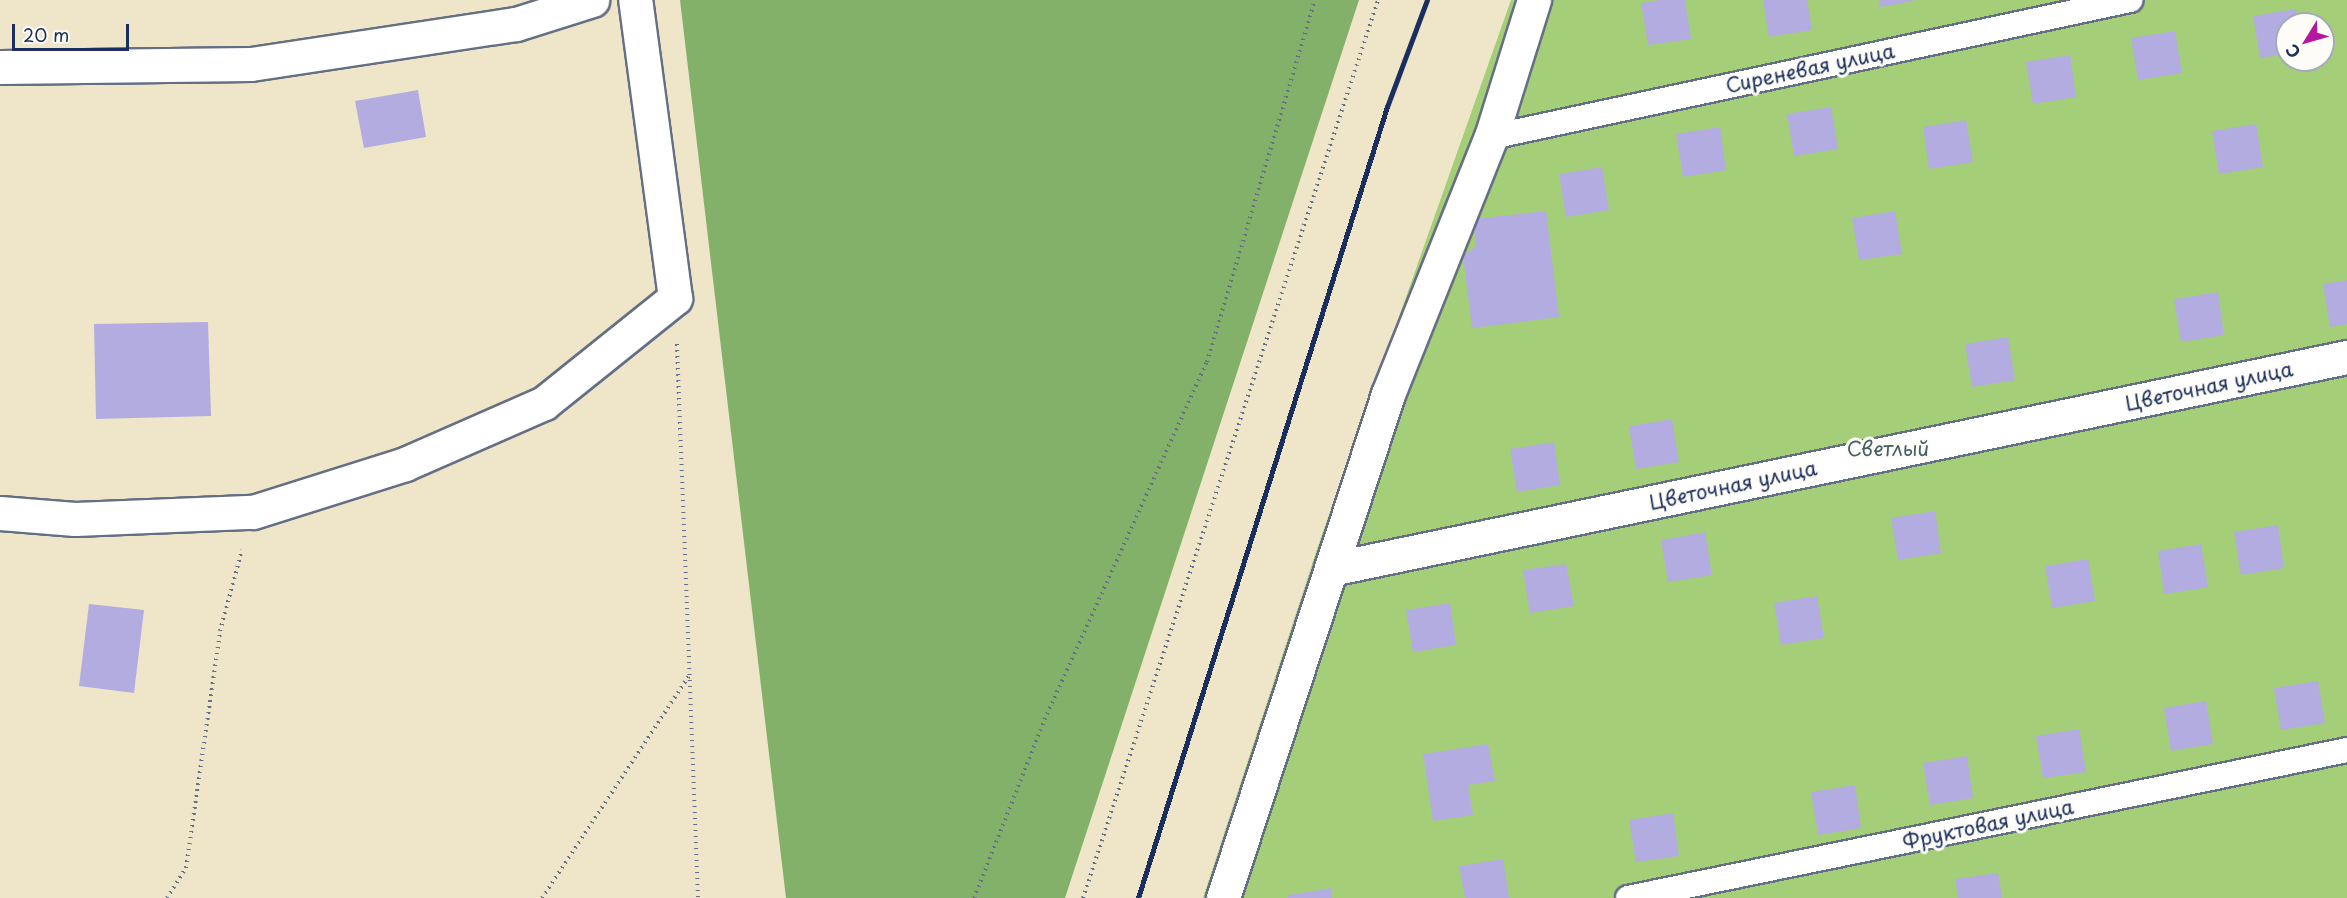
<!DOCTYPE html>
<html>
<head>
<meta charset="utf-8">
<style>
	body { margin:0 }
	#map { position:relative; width:2347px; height:898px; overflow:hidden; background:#efe6ca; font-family:"Playpen Sans",sans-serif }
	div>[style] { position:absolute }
	.green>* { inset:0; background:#a5ce79 }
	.forest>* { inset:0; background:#84b169 }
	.building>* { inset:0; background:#b3ace0 }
	.path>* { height:4px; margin-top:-2px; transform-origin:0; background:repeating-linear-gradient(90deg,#656f84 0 1.5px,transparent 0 6px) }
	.roads { filter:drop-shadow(2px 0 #656f84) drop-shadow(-2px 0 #656f84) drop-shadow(0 2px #656f84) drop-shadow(0 -2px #656f84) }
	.lane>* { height:24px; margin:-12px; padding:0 12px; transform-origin:12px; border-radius:12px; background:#fff }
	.street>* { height:33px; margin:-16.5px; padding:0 16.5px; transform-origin:16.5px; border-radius:16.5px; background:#fff }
	.rail>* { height:4.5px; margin:-2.25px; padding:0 2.25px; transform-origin:2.25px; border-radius:2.25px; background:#1b2f5e }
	span { translate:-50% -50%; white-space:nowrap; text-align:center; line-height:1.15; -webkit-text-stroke:6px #fdfcf7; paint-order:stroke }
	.street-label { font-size:20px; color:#1b2f5e }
	.park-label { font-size:20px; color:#445f66 }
	.north { position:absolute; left:2275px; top:12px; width:60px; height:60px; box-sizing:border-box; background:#fdfcf7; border:2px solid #a3aaba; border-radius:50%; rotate:233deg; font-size:16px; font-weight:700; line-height:24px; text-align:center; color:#1b2f5e }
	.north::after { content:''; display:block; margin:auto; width:21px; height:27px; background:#b5179e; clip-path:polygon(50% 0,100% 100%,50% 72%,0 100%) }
	.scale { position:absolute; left:12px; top:24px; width:117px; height:27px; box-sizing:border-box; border:3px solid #1b2f5e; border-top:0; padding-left:8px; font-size:18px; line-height:21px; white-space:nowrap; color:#1b2f5e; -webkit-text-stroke:4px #fdfcf7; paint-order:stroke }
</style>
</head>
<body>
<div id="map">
	<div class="green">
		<i style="clip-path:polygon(evenodd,1511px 0,2347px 0,2347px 898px,1203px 898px,1318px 546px,1511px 0,2287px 24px,2323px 24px,2323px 60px,2287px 60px,2287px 24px)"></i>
	</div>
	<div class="forest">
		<i style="clip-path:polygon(680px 0,1359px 0,1065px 898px,786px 898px)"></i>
	</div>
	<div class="building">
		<i style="clip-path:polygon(1659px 0,1685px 0,1691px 39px,1648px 45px,1641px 3px)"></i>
		<i style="clip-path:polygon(1763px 0,1807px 0,1812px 30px,1769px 37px)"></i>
		<i style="clip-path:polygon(1879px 0,1913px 0,1913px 1px,1880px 7px)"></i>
		<i style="clip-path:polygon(2296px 9px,2298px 24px,2287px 24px,2287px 54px,2260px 58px,2253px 16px)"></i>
		<i style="clip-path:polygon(2175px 31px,2182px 73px,2138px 80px,2131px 38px)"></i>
		<i style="clip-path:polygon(2070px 55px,2076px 97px,2033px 104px,2026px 62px)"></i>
		<i style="clip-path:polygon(418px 90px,426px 137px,364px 148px,355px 101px)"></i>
		<i style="clip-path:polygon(1831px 107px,1838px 149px,1794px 156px,1787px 114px)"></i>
		<i style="clip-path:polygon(1966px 120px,1973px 162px,1929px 169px,1923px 127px)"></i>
		<i style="clip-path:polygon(2256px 124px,2263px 167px,2219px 174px,2212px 131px)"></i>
		<i style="clip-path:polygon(1720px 127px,1726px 170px,1683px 177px,1676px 134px)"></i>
		<i style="clip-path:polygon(1602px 167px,1609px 210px,1566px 217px,1559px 174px)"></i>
		<i style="clip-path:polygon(1546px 211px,1559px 317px,1472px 328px,1463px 256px,1476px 246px,1473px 219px)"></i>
		<i style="clip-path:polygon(1895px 211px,1902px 254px,1859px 260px,1852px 218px)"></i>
		<i style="clip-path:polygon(2347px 280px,2347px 324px,2330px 327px,2323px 284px)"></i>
		<i style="clip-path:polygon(2218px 292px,2224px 335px,2181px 342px,2174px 299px)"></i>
		<i style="clip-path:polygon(208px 322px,211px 416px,96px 419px,94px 324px)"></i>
		<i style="clip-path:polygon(2008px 337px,2015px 380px,1972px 387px,1965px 344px)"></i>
		<i style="clip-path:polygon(1672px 419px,1679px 462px,1636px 469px,1629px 426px)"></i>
		<i style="clip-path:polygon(1554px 442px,1560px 485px,1517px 492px,1510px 449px)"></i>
		<i style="clip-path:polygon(1935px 511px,1941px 553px,1898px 560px,1891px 518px)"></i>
		<i style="clip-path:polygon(2278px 525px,2284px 568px,2241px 575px,2234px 532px)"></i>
		<i style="clip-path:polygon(1705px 532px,1712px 575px,1668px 582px,1661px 540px)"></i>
		<i style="clip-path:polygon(2201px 544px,2208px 587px,2164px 594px,2158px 551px)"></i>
		<i style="clip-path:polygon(2088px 559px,2095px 601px,2052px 608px,2045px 566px)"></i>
		<i style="clip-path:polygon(1566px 564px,1574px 606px,1530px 613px,1523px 570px)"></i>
		<i style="clip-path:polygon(1817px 596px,1824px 638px,1781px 645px,1774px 603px)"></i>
		<i style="clip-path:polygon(1450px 603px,1456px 645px,1413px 652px,1406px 610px)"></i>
		<i style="clip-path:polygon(89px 604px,144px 610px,134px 693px,79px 686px)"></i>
		<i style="clip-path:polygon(2318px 681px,2325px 723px,2281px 730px,2274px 688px)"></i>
		<i style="clip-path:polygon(2206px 701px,2213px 744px,2171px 751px,2164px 708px)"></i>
		<i style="clip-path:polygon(2079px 729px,2086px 772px,2043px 778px,2036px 736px)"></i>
		<i style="clip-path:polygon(1488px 744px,1495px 781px,1468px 785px,1473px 815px,1433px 821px,1423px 754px)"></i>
		<i style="clip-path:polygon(1967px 756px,1973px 798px,1930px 805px,1923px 763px)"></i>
		<i style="clip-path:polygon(1855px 785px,1861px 828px,1818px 835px,1811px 792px)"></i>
		<i style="clip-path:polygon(1673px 813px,1679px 856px,1636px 862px,1629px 820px)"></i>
		<i style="clip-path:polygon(1503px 859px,1509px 898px,1465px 898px,1459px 866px)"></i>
		<i style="clip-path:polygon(1998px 873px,2002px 898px,1958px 898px,1955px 879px)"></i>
		<i style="clip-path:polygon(1331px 888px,1332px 898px,1288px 898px,1288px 895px)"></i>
	</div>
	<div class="path">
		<i style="left:677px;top:344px;width:554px;rotate:87.83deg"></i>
		<i style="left:167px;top:898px;width:36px;rotate:-58deg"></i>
		<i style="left:186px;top:868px;width:239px;rotate:-81.8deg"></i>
		<i style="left:220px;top:631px;width:84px;rotate:-74.8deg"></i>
		<i style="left:542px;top:898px;width:266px;rotate:-56.5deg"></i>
		<i style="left:974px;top:898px;width:198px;rotate:-68.4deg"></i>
		<i style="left:1047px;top:714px;width:387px;rotate:-65.6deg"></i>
		<i style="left:1207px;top:362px;width:378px;rotate:-73.4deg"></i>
		<i style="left:1083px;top:898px;width:945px;rotate:-71.81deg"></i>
	</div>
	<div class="roads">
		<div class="lane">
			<i style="left:1491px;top:137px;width:654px;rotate:-12.1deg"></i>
			<i style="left:1628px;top:898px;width:734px;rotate:-11.63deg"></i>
		</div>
		<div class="street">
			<i style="left:0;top:67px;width:251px;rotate:-0.7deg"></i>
			<i style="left:251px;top:64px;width:268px;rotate:-8.6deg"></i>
			<i style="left:516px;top:24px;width:80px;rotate:-17.5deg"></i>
			<i style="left:0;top:513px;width:75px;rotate:4.6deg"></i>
			<i style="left:75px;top:519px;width:178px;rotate:-2.3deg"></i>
			<i style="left:253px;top:512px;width:159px;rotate:-17.5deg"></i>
			<i style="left:405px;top:464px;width:152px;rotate:-23.7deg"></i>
			<i style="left:544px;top:403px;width:168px;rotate:-38.7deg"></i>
			<i style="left:675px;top:298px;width:301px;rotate:-97.6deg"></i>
			<i style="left:1331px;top:569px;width:1038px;rotate:-11.79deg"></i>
			<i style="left:1223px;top:898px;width:530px;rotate:-71.87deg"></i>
			<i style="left:1388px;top:394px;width:277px;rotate:-68.2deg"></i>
			<i style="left:1491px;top:137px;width:144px;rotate:-72.6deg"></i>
		</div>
	</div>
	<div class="rail">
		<i style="left:1138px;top:898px;width:829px;rotate:-72.53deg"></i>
		<i style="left:1387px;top:107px;width:114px;rotate:-69.5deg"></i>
	</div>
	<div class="street-label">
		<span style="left:1810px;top:68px;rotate:-12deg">Сиреневая улица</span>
		<span style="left:2209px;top:386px;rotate:-12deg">Цветочная улица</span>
		<span style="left:1733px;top:485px;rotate:-12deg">Цветочная улица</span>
		<span style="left:1988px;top:824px;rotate:-12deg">Фруктовая улица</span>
	</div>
	<div class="park-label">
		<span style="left:1888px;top:448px">Светлый</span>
	</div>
	<div class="north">С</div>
	<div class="scale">20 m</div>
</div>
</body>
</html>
